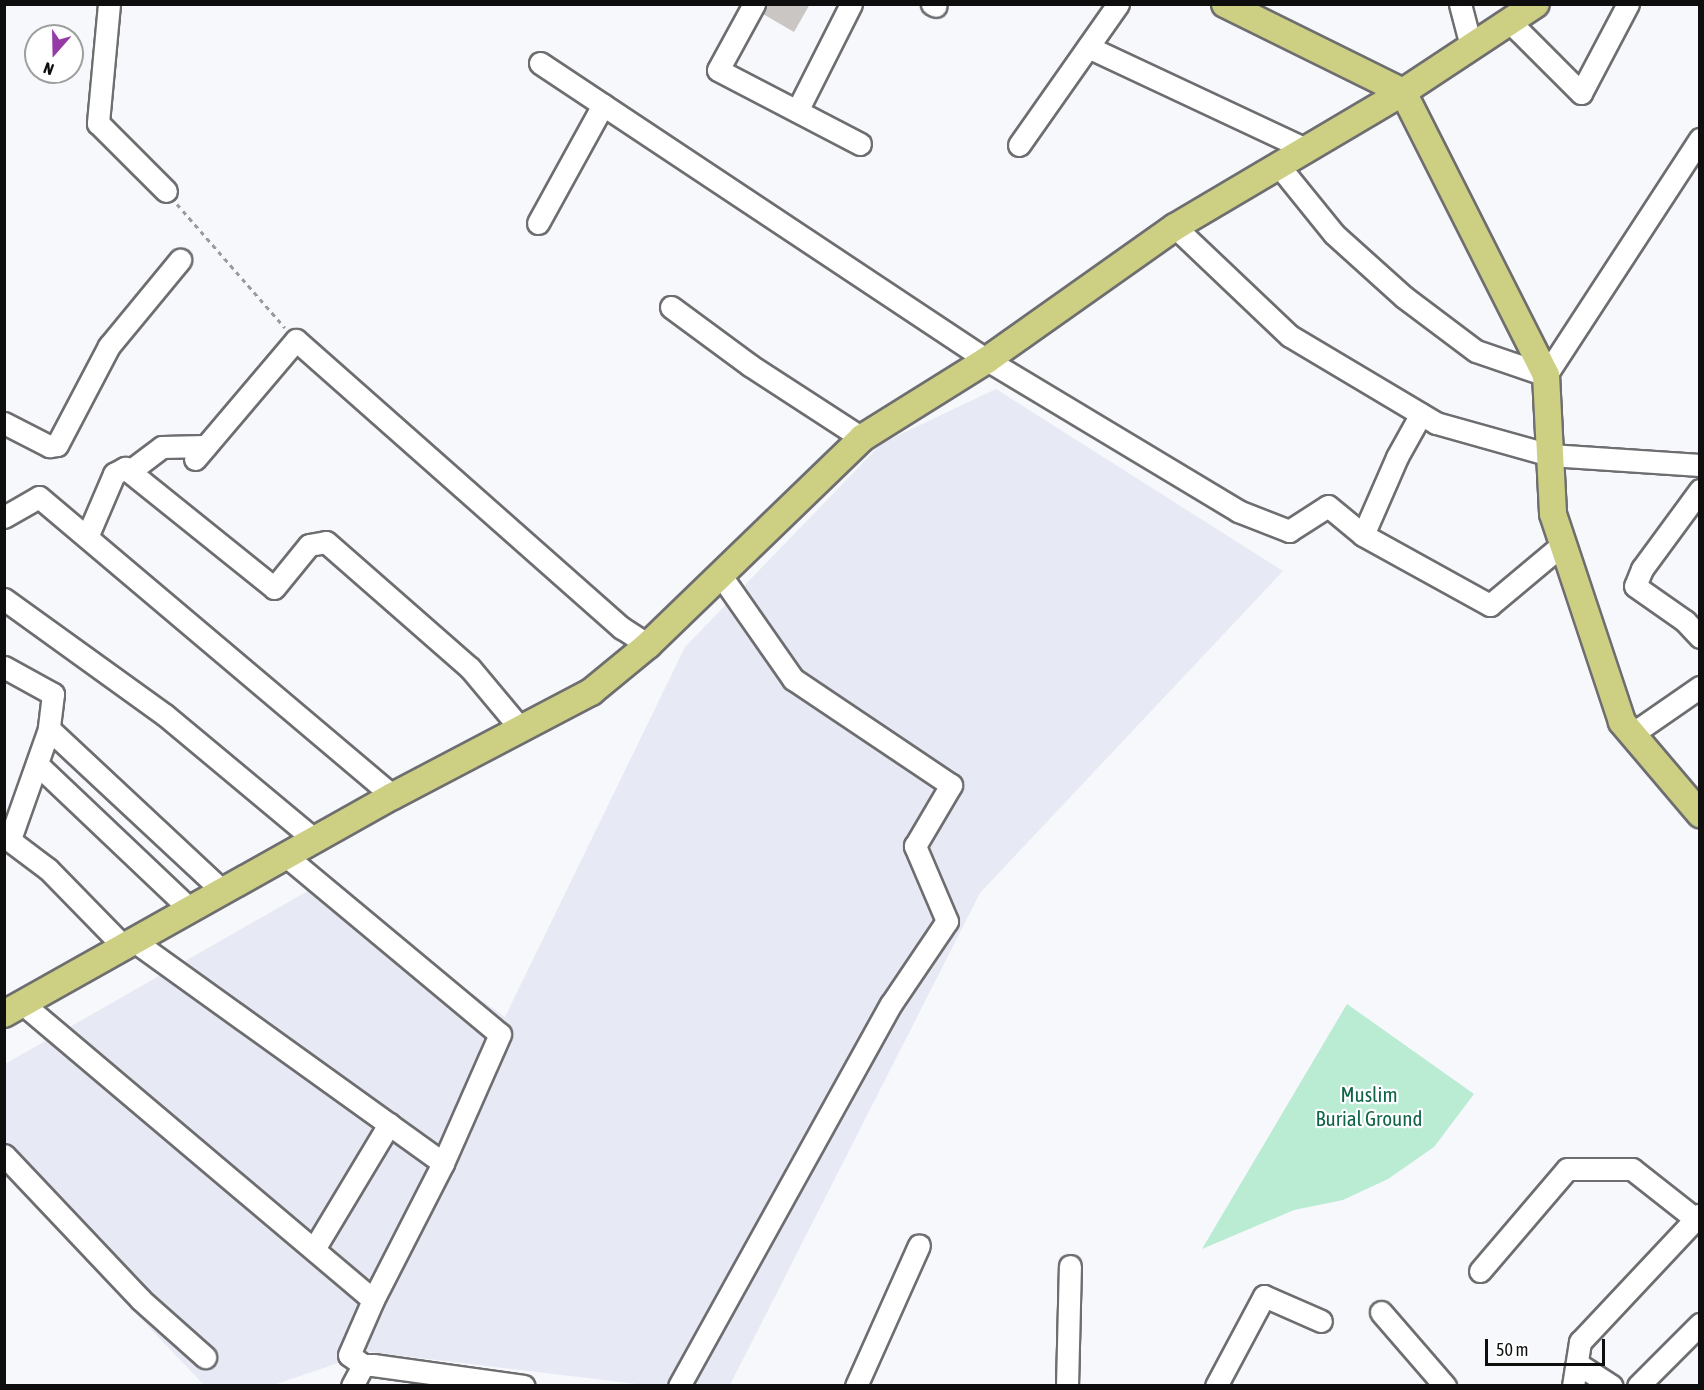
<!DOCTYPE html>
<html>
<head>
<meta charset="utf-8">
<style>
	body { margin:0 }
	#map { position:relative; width:1704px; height:1390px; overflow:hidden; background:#f7f8fb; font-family:"Asap Condensed",sans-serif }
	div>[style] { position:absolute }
	.built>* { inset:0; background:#e7eaf4 }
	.green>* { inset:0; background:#baebd3 }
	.building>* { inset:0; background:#c9c6c4 }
	.path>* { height:3px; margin-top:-1.5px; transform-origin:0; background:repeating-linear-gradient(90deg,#9a9a9c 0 4.5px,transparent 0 9px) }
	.roads { filter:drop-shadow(2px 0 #6e6e71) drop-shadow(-2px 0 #6e6e71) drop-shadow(0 2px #6e6e71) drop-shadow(0 -2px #6e6e71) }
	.minor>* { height:21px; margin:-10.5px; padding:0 10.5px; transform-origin:10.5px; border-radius:10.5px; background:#fff }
	.major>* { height:26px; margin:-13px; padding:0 13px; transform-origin:13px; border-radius:13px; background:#cdcf83 }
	span { translate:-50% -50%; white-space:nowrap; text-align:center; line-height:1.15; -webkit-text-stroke:4.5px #fff; paint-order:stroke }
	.park-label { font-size:21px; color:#106548 }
	.frame { position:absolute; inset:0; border:6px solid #0e0e0f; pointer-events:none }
	.north { position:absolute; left:24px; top:24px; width:60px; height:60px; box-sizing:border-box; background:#fff; border:2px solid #9f9f9f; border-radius:50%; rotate:200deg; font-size:16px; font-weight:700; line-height:24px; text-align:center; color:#0e0e0f }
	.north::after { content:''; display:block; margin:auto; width:21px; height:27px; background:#953ba5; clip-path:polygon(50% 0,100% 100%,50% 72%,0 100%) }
	.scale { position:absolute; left:1485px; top:1339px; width:120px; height:27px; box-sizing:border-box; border:3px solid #0e0e0f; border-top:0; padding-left:8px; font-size:18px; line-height:21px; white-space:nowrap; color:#0e0e0f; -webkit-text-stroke:4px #fff; paint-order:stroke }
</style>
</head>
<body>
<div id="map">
	<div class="built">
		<i style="clip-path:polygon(996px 389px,1283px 571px,980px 893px,730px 1385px,645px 1385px,370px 1352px,274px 1385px,204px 1385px,5px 1176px,5px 1064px,320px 884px,505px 1017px,685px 647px,882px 443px)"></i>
	</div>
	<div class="green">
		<i style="clip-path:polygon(1347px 1004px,1474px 1094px,1434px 1147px,1388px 1179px,1343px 1200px,1294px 1210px,1202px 1249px)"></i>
	</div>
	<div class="building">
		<i style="clip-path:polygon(768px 4px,810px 4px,794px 32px,763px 14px)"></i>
	</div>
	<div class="path">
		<i style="left:177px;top:204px;width:164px;rotate:48.9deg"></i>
	</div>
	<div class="roads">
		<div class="minor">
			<i style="left:109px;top:4px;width:120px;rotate:95.3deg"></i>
			<i style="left:98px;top:123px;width:96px;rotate:45deg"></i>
			<i style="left:754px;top:4px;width:75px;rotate:118.6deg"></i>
			<i style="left:718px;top:70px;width:160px;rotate:27.5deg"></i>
			<i style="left:932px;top:4px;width:4px;rotate:27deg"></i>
			<i style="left:1460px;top:4px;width:43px;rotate:75.3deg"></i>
			<i style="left:1509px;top:21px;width:102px;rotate:45deg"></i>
			<i style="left:1581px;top:93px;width:101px;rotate:-62.2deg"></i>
			<i style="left:1088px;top:47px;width:241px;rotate:25.1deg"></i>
			<i style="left:540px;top:63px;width:537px;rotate:33.6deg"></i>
			<i style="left:987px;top:360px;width:293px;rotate:31deg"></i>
			<i style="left:1238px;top:511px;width:55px;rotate:21.4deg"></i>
			<i style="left:1289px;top:531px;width:46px;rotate:-32.7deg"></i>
			<i style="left:1328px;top:506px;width:45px;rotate:39.6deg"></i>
			<i style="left:1363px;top:535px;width:145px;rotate:28.9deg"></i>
			<i style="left:1490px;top:605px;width:95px;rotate:-39.9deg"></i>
			<i style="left:797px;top:111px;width:120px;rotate:-63.2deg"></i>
			<i style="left:1019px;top:145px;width:172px;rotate:-54.9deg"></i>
			<i style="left:1279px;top:166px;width:87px;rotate:51deg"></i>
			<i style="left:1334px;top:234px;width:94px;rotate:42deg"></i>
			<i style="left:1404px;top:297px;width:90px;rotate:36.9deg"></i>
			<i style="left:1476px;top:351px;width:74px;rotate:18.9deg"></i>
			<i style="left:1546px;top:375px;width:282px;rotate:-56.9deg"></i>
			<i style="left:538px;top:223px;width:135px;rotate:-61.2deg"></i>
			<i style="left:1175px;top:227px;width:158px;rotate:43.5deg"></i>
			<i style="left:1290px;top:336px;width:170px;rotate:30.8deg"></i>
			<i style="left:1436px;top:423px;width:118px;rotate:15.7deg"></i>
			<i style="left:1550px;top:455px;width:150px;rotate:3.8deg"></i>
			<i style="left:671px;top:307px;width:99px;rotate:36.4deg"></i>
			<i style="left:751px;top:366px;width:132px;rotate:33deg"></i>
			<i style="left:4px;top:423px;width:51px;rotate:27.1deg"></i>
			<i style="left:49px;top:446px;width:8px;rotate:-7deg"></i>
			<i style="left:57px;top:445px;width:112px;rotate:-62.3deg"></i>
			<i style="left:109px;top:346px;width:112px;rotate:-50.5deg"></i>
			<i style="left:195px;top:459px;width:156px;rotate:-49.7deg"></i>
			<i style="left:296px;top:340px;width:435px;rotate:41.5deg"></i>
			<i style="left:622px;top:628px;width:31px;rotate:33deg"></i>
			<i style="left:130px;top:471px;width:40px;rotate:-37deg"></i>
			<i style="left:162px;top:447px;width:44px;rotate:-1.3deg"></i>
			<i style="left:1700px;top:490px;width:98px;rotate:126.3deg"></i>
			<i style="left:1642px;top:569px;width:18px;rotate:112deg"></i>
			<i style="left:1635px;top:586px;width:61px;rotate:35deg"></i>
			<i style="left:1685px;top:621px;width:22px;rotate:47deg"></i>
			<i style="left:4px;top:517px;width:40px;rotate:-29.7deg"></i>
			<i style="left:39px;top:497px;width:463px;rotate:40.2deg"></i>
			<i style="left:1363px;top:535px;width:85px;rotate:-66.4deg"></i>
			<i style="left:1397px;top:457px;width:49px;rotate:-60.8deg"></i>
			<i style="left:87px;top:537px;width:69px;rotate:-66.8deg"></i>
			<i style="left:114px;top:474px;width:13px;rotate:-29deg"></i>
			<i style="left:125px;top:468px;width:191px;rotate:38.8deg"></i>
			<i style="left:274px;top:588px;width:55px;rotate:-50.9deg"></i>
			<i style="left:309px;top:545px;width:17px;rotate:-10deg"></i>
			<i style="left:326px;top:542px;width:191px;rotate:41.2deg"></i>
			<i style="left:470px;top:668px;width:80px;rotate:50.1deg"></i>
			<i style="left:4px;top:599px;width:198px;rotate:35.8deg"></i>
			<i style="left:165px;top:715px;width:195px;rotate:39.8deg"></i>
			<i style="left:4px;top:667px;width:56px;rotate:28.9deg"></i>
			<i style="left:53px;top:694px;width:35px;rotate:97deg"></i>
			<i style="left:49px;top:729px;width:117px;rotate:109.5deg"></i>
			<i style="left:49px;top:729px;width:238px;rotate:43deg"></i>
			<i style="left:1632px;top:734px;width:83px;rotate:-34.7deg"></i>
			<i style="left:37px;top:764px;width:212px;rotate:43.5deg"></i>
			<i style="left:4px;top:836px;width:55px;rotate:36.9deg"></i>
			<i style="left:48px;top:869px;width:109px;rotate:45.7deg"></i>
			<i style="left:286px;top:856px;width:278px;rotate:39.8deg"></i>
			<i style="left:500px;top:1034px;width:141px;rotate:113.8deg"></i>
			<i style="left:23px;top:1004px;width:458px;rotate:40.2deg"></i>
			<i style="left:373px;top:1300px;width:154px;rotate:-62.9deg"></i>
			<i style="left:443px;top:1163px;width:380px;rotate:-144.3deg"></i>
			<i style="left:4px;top:1155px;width:199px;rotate:46.6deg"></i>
			<i style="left:141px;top:1300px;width:86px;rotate:41.7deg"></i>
			<i style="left:314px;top:1249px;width:146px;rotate:-59deg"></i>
			<i style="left:1480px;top:1271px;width:134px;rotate:-49.5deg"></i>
			<i style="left:1567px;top:1169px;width:65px"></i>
			<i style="left:1632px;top:1169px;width:78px;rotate:38.2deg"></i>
			<i style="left:1381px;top:1312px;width:98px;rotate:49.1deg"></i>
			<i style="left:1578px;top:1364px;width:40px;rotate:32.9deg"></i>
			<i style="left:363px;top:1365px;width:17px;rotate:-144deg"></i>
			<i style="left:349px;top:1355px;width:60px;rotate:-66.4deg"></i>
			<i style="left:352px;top:1386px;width:24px;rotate:-62deg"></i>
			<i style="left:363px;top:1365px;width:10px"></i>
			<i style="left:373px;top:1365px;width:152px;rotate:7.9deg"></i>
			<i style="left:679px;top:1386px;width:437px;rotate:-61deg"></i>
			<i style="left:891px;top:1004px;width:100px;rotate:-56deg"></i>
			<i style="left:947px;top:921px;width:82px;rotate:-113.1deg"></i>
			<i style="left:915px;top:846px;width:71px;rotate:-59.5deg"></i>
			<i style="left:951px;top:785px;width:190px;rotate:-146.1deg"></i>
			<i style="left:793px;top:679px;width:129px;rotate:-124.9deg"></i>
			<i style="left:856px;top:1386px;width:154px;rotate:-65.9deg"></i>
			<i style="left:1067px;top:1386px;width:120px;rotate:-88.6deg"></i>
			<i style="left:1216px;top:1386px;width:102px;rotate:-61.9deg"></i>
			<i style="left:1264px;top:1296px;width:62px;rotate:23.7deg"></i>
			<i style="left:1573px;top:1386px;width:45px;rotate:-81deg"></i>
			<i style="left:1580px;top:1342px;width:175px;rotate:-46.8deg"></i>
			<i style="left:1638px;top:1386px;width:88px;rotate:-45deg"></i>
		</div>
		<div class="major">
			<i style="left:1225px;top:4px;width:199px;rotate:26.3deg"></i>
			<i style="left:1403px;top:92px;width:317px;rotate:63.2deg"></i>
			<i style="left:1546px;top:375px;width:139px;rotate:87.1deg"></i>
			<i style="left:1553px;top:514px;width:219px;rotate:71.6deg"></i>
			<i style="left:1622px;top:722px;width:121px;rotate:49.7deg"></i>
			<i style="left:4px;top:1014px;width:446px;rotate:-29.3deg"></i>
			<i style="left:393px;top:796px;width:224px;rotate:-27.7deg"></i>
			<i style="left:591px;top:692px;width:74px;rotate:-39.5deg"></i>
			<i style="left:648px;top:645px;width:298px;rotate:-44deg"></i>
			<i style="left:862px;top:438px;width:147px;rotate:-32deg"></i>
			<i style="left:987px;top:360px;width:230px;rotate:-35.3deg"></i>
			<i style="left:1175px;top:227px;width:265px;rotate:-30.6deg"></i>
			<i style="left:1403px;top:92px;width:159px;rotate:-33.5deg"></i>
		</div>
	</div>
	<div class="park-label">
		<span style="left:1369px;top:1106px">Muslim<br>Burial Ground</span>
	</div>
	<div class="frame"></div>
	<div class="north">N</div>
	<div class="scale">50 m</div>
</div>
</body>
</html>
